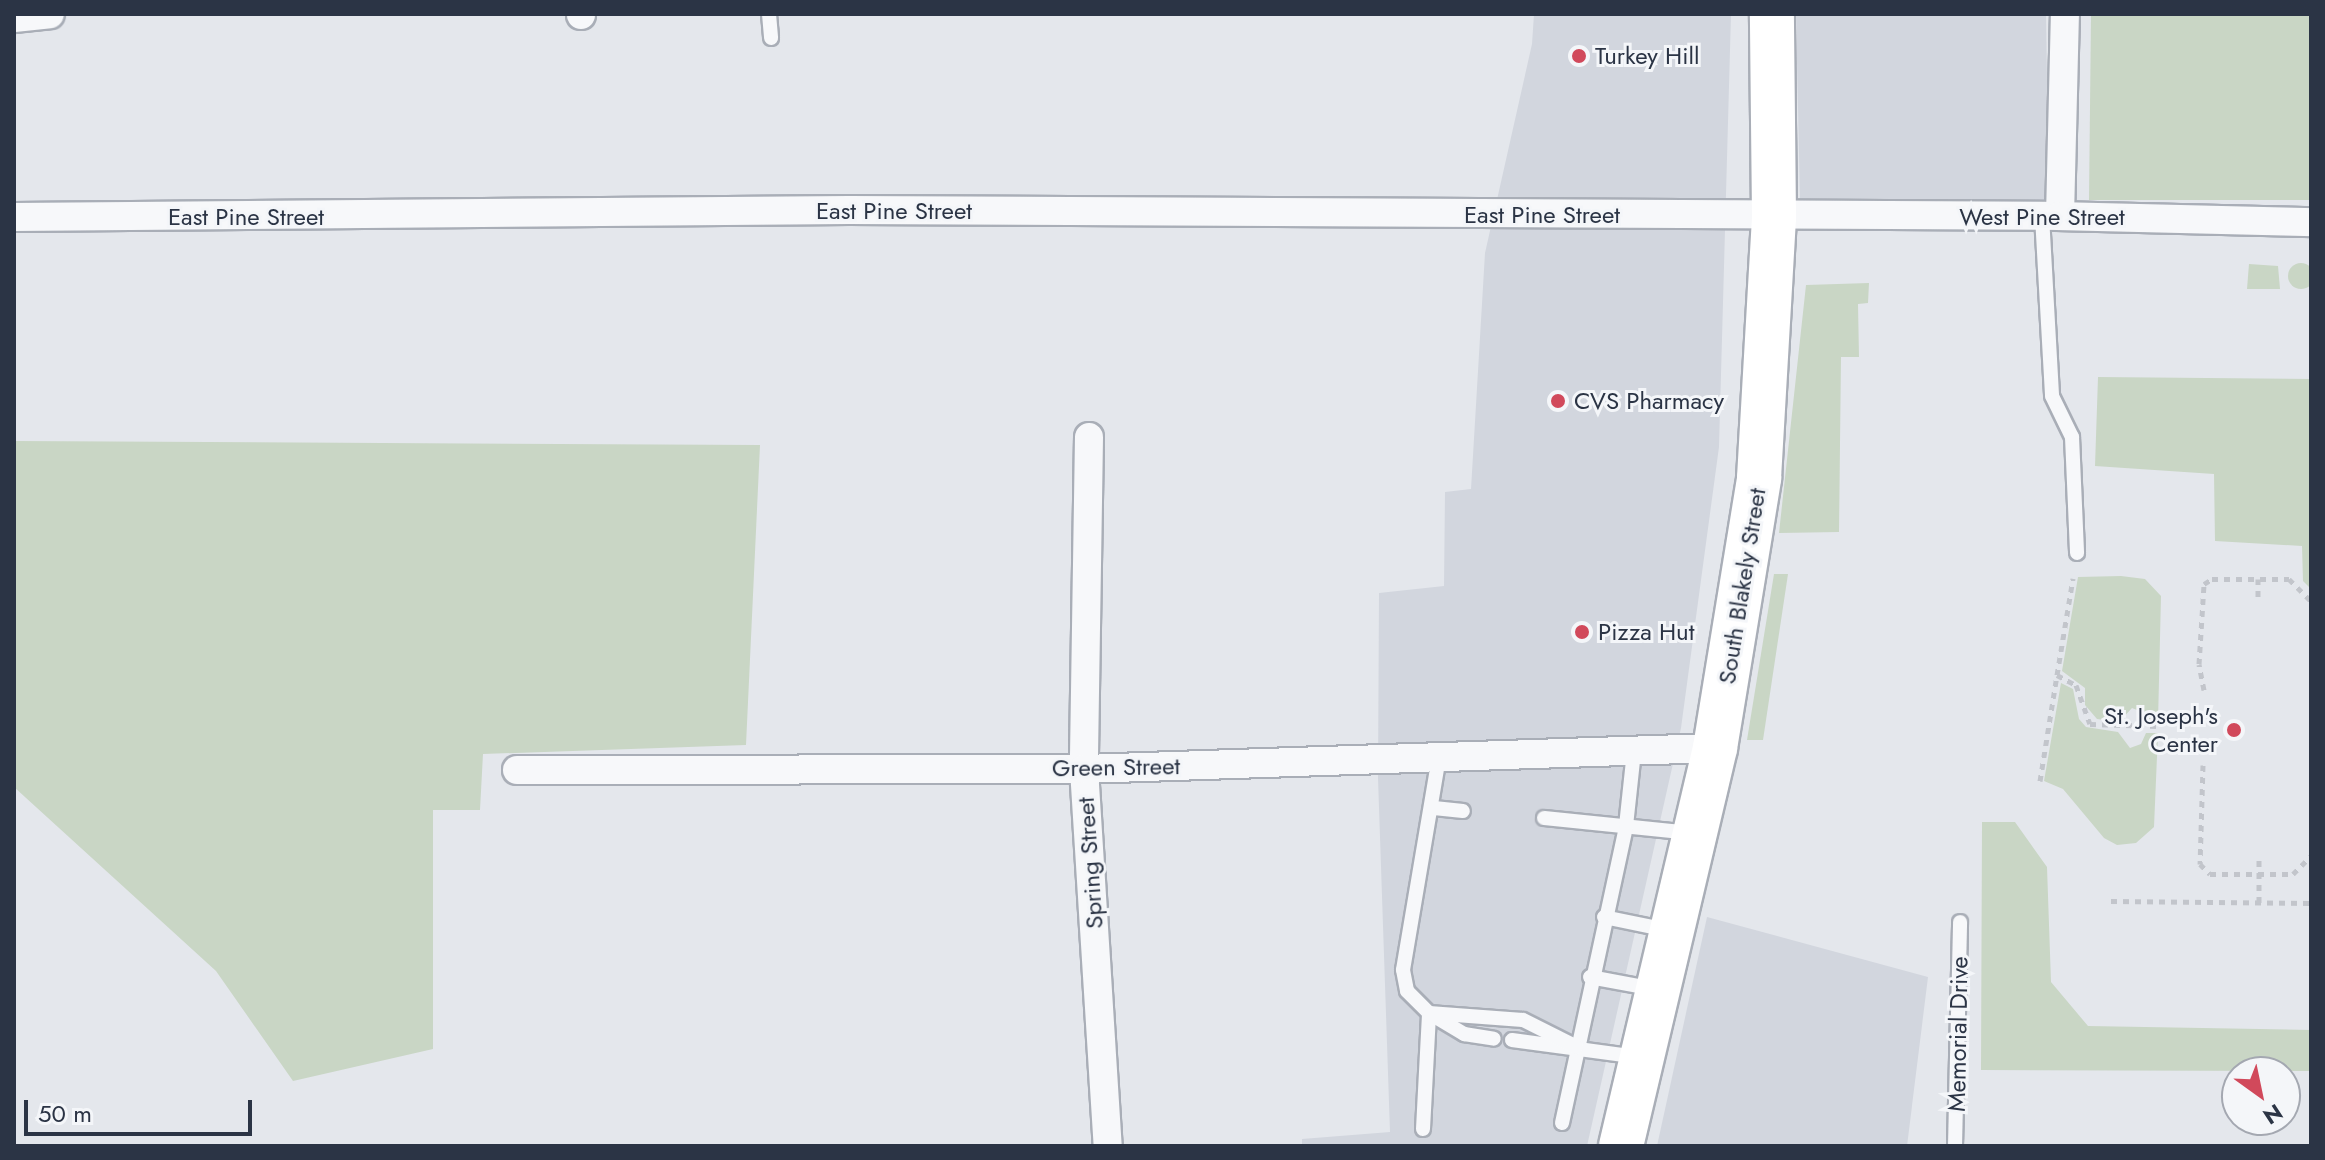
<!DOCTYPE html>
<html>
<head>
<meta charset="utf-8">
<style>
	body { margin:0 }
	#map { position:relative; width:2325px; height:1160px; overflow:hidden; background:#e4e7ec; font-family:Jost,sans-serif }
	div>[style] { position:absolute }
	.built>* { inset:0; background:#d2d6de }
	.green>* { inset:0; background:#c9d6c5 }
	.round { border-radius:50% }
	.path>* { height:5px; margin-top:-2.5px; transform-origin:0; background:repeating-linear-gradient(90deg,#c2c5cb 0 6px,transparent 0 12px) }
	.roads { filter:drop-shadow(2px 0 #a9aeb7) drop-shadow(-2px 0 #a9aeb7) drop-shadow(0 2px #a9aeb7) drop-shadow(0 -2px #a9aeb7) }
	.service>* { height:14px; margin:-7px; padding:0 7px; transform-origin:7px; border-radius:7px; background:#f7f8fa }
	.minor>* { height:28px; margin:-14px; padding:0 14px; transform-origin:14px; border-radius:14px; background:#f7f8fa }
	.primary>* { height:44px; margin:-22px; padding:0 22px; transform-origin:22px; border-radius:22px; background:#fff }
	.dots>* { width:22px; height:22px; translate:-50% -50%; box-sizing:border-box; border:4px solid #f4f6f9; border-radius:50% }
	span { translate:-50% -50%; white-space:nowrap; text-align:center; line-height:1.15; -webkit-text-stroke:6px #f4f6f9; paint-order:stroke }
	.poi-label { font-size:24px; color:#2b3445 }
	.left { translate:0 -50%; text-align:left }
	.right { translate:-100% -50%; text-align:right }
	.street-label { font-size:24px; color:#2b3445 }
	.frame { position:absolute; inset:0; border:16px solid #2b3445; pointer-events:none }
	.north { position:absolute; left:2221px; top:1056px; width:80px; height:80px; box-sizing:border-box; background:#f4f6f9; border:2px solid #a4a8b1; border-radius:50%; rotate:147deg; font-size:22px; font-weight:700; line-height:32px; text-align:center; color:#2b3445 }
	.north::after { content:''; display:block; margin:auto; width:28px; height:36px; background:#d1495b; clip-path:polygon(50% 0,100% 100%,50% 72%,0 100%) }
	.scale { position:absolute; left:24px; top:1100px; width:228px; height:36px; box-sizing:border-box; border:4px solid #2b3445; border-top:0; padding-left:10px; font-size:24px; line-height:28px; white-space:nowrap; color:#2b3445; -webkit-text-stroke:6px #f4f6f9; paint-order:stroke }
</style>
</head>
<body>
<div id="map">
	<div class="built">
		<i style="clip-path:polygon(1534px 14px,1731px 14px,1719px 447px,1681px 728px,1587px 1146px,1302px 1146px,1302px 1139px,1390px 1132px,1378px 778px,1379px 593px,1444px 586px,1445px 492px,1471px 489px,1485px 253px,1532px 44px)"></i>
		<i style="clip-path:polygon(1796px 14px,2046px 14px,2049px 216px,1800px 199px)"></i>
		<i style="clip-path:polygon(1707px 917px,1928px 977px,1907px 1146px,1657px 1146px)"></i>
	</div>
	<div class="green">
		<i style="clip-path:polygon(2091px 14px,2311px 14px,2311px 200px,2089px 200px)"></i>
		<i class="round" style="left:2288px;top:263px;width:26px;height:26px"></i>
		<i style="clip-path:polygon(2249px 264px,2278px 266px,2280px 289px,2247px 289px)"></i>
		<i style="clip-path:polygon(1869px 283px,1868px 303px,1858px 304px,1859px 357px,1841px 357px,1839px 532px,1779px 533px,1806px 285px)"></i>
		<i style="clip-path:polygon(2098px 377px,2311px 379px,2311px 589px,2303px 581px,2302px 546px,2215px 541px,2214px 474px,2095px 466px)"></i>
		<i style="clip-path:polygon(14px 441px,760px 445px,746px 745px,483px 754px,480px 810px,433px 810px,433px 1049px,293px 1081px,216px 971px,14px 787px)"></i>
		<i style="clip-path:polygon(1774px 574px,1788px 574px,1763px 740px,1747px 740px)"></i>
		<i style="clip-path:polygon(2121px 576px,2145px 579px,2161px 596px,2158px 722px,2145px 722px,2142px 712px,2132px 708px,2119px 722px,2097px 719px,2085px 705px,2085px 688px,2062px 671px,2078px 577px)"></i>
		<i style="clip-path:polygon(2061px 683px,2073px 689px,2079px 719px,2086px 727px,2118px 732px,2130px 748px,2141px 744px,2146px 733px,2158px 733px,2154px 827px,2136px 843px,2117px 845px,2104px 838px,2063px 789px,2044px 781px)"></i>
		<i style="clip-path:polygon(1982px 822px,2015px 822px,2047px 867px,2051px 982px,2088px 1026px,2311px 1030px,2311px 1071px,1981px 1070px)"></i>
	</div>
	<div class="path">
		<i style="left:2258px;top:579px;width:19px;rotate:90deg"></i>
		<i style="left:2057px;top:675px;width:98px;rotate:-80.6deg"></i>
		<i style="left:2204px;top:690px;width:26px;rotate:-101deg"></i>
		<i style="left:2199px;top:664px;width:80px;rotate:-86.4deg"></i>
		<i style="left:2204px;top:584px;width:9px;rotate:-32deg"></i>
		<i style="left:2212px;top:579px;width:77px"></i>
		<i style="left:2289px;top:579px;width:31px;rotate:45deg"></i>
		<i style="left:2203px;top:765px;width:99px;rotate:91.7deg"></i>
		<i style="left:2200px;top:864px;width:14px;rotate:45deg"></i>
		<i style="left:2210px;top:874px;width:83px"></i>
		<i style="left:2293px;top:874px;width:25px;rotate:-45deg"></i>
		<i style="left:2040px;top:781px;width:107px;rotate:-80.9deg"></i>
		<i style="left:2057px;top:675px;width:21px;rotate:28deg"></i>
		<i style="left:2076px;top:685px;width:41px;rotate:70.3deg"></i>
		<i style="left:2090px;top:724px;width:68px;rotate:1.7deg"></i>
		<i style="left:2259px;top:860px;width:43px;rotate:90deg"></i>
		<i style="left:2111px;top:901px;width:200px;rotate:0.6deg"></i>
	</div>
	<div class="roads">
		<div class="service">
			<i style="left:769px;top:14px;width:24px;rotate:85deg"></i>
			<i style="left:2042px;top:216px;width:180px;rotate:86.8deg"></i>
			<i style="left:2052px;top:396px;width:46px;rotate:64deg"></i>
			<i style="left:2072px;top:437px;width:116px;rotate:87.5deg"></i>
			<i style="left:1439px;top:757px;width:216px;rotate:99.6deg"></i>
			<i style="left:1403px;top:970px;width:21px;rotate:79deg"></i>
			<i style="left:1407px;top:991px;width:31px;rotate:45deg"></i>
			<i style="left:1429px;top:1013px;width:41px;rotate:31deg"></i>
			<i style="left:1464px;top:1034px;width:30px;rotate:9deg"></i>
			<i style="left:1434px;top:808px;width:29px;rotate:6deg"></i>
			<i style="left:1544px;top:818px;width:148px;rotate:5.8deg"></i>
			<i style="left:1604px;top:917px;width:64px;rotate:11.7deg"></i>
			<i style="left:1590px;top:977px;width:65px;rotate:10.6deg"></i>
			<i style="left:1512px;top:1040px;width:126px;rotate:7.7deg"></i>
			<i style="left:1562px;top:1123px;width:304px;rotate:-77.8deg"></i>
			<i style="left:1626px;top:826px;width:75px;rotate:-83.9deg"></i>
			<i style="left:1423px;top:1129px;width:116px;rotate:-87deg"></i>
			<i style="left:1429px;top:1013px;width:94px;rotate:4.3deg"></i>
			<i style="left:1523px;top:1020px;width:60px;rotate:26.6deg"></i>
			<i style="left:1955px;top:1146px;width:224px;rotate:-88.7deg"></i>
		</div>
		<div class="minor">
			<i style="left:581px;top:14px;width:1px;rotate:90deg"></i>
			<i style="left:14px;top:18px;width:36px;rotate:-6deg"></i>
			<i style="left:2060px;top:216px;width:202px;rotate:-88.6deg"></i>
			<i style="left:14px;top:217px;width:835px;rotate:-0.48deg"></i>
			<i style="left:849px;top:210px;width:1211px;rotate:0.28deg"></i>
			<i style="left:2060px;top:216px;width:251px;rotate:1.4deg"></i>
			<i style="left:1089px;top:437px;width:332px;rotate:90.9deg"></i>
			<i style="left:1084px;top:769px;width:378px;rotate:86.4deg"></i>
			<i style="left:517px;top:770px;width:567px;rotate:-0.1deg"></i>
			<i style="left:1084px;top:769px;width:631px;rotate:-1.91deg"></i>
		</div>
		<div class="primary">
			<i style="left:1621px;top:1146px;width:409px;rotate:-76.7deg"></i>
			<i style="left:1715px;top:748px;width:274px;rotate:-80.7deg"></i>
			<i style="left:1759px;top:478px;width:261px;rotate:-86.7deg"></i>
			<i style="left:1774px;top:217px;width:203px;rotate:-90.6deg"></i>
		</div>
	</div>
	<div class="dots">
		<i style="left:1579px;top:56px;background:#d1495b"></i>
		<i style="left:1558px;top:401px;background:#d1495b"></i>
		<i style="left:1582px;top:632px;background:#d1495b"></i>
		<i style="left:2234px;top:730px;background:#d1495b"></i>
	</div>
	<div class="poi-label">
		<span class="left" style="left:1595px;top:56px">Turkey Hill</span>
		<span class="left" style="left:1574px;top:401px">CVS Pharmacy</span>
		<span class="left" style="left:1598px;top:632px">Pizza Hut</span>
		<span class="right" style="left:2218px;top:730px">St. Joseph's<br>Center</span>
	</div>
	<div class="street-label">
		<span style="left:894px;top:211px">East Pine Street</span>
		<span style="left:1542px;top:215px">East Pine Street</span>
		<span style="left:246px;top:217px">East Pine Street</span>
		<span style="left:2042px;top:217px">West Pine Street</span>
		<span style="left:1742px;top:586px;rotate:-81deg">South Blakely Street</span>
		<span style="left:1116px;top:767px;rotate:-1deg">Green Street</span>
		<span style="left:1090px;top:863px;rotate:-94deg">Spring Street</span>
		<span style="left:1958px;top:1034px;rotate:-89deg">Memorial Drive</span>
	</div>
	<div class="frame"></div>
	<div class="north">N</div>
	<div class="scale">50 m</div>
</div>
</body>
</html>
